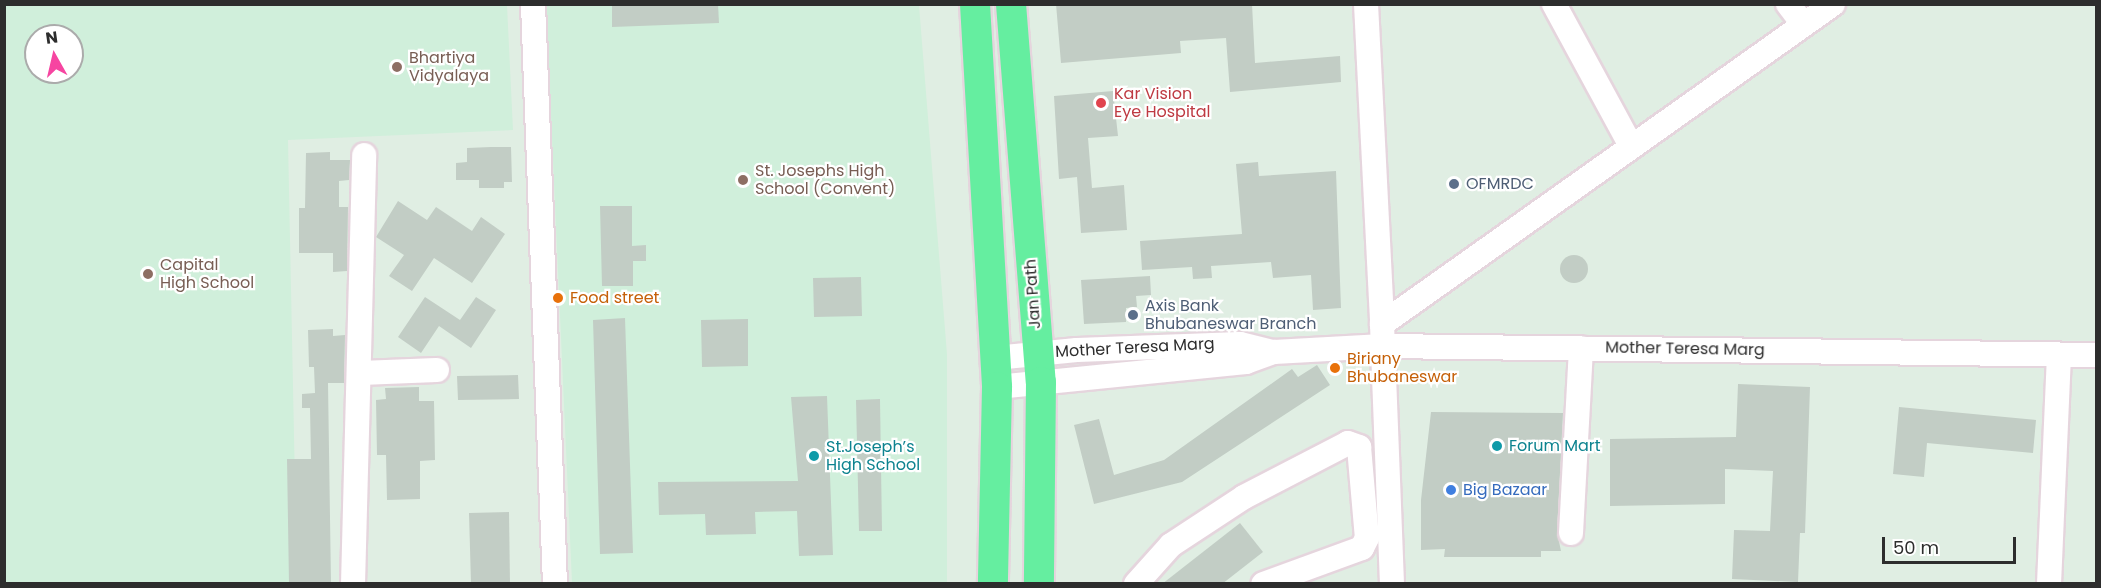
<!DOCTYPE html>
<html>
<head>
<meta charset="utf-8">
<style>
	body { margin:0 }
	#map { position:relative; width:2101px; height:588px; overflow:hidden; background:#e0eee3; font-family:Poppins,sans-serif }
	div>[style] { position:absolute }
	.education>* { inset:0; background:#d0efdb }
	.building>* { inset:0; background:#c2cdc5 }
	.round { border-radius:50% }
	.roads { filter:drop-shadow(2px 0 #e5d5dd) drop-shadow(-2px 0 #e5d5dd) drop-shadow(0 2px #e5d5dd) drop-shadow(0 -2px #e5d5dd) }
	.minor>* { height:24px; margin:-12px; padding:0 12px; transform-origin:12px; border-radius:12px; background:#fff }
	.major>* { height:30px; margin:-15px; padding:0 15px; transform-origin:15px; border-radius:15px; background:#65eea0 }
	.dots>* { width:16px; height:16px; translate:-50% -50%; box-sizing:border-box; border:3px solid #fff; border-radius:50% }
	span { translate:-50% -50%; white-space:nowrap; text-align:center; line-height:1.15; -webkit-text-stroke:4.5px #fff; paint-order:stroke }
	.education-label { font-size:16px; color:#785e54 }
	.left { translate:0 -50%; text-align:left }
	.health-label { font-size:16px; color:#be3a42 }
	.service-label { font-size:16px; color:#4e5e75 }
	.street-label { font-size:16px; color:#2d2d2d }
	.food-label { font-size:16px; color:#c56008 }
	.culture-label { font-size:16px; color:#0d838f }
	.shop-label { font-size:16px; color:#366cbe }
	.frame { position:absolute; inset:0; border:6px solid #2d2d2d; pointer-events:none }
	.north { position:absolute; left:24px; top:24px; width:60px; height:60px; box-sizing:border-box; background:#fff; border:2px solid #ababab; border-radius:50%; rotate:352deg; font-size:16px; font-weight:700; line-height:24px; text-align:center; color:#2d2d2d }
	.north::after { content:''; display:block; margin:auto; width:21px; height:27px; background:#f645a1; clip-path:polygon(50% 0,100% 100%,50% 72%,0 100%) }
	.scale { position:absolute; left:1882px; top:537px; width:134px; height:27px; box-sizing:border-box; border:3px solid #2d2d2d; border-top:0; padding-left:8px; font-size:18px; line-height:21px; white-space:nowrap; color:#2d2d2d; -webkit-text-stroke:4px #fff; paint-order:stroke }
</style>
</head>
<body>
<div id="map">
	<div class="education">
		<i style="clip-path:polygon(evenodd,4px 5px,507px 5px,513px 130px,288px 140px,297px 583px,5px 583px,4px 5px,36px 36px,72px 36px,72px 72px,36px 72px,36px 36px)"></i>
		<i style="clip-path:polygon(546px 5px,919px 5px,947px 354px,947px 583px,572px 583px)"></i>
	</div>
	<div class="building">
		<i style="clip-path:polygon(612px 4px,718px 4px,719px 23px,612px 27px)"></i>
		<i style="clip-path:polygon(1056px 4px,1252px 4px,1255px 63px,1340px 56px,1341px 82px,1230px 92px,1226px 38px,1180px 41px,1181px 53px,1061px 63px)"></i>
		<i style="clip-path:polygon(1113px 91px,1118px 136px,1088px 138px,1092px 188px,1124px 185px,1127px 230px,1081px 233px,1077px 177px,1059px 179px,1054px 96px)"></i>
		<i style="clip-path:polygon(491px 147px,511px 147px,512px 182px,504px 182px,504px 188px,479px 188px,479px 180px,456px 180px,456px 163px,467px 162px,467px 148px)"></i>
		<i style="clip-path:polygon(330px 152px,330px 160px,350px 160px,349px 180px,339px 181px,339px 207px,348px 207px,347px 271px,333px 272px,333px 253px,299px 253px,299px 208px,305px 208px,306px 153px)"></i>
		<i style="clip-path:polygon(1258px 162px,1259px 176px,1336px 171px,1341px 308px,1313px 310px,1311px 275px,1273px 278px,1271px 262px,1211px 266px,1212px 278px,1193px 279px,1192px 267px,1142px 270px,1140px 241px,1242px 234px,1236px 164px)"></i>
		<i style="clip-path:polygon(398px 201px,427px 220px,436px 207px,472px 231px,481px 217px,505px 234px,472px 283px,434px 258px,412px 291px,389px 276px,404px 255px,376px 237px)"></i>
		<i style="clip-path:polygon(600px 206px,632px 206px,632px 246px,646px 245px,646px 261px,633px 261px,633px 286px,602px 286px)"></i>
		<i class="round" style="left:1560px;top:255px;width:28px;height:28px"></i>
		<i style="clip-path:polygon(1150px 276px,1151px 295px,1136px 296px,1137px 307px,1126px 308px,1126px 322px,1084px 324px,1081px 280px)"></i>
		<i style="clip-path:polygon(861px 277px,862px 316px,814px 317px,813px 278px)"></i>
		<i style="clip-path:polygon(425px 297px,460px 320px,476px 297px,496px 310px,471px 348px,439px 326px,421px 353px,398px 337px)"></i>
		<i style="clip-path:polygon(625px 318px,633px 553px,600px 554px,593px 320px)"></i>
		<i style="clip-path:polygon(748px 319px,748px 366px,702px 367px,701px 320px)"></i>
		<i style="clip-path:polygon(333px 329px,333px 336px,345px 335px,344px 383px,328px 383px,331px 584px,289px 584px,287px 459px,311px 459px,310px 408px,302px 408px,302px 394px,315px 393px,314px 367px,309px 367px,308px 330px)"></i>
		<i style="clip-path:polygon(1317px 365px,1330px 385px,1182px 482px,1094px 504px,1074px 425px,1099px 419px,1114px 475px,1164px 460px,1292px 369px,1298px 377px)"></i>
		<i style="clip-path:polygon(518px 375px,519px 399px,458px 400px,457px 376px)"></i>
		<i style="clip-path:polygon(1738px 384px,1810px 387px,1805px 533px,1800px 533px,1798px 582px,1732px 579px,1734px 530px,1770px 531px,1773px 471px,1725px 469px,1725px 504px,1610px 506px,1610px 439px,1736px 437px)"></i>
		<i style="clip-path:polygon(419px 387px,419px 401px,434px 401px,435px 460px,420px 461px,420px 499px,387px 500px,386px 455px,377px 455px,376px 400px,386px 399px,385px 388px)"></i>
		<i style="clip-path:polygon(827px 396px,833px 555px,799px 556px,797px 511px,755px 512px,756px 534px,706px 535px,705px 514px,659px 515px,658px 482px,798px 481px,791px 397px)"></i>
		<i style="clip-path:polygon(880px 399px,882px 531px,859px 531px,856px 400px)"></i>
		<i style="clip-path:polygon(1899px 407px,2036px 420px,2033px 453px,1927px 443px,1924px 477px,1893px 474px)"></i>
		<i style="clip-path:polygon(1431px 412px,1563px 413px,1557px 532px,1561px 551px,1541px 551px,1541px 557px,1444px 557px,1445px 549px,1421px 550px,1421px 500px)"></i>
		<i style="clip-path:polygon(509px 512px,510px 584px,471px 584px,469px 513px)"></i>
		<i style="clip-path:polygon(1240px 523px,1263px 552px,1222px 584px,1162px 584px)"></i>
	</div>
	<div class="roads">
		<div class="minor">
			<i style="left:533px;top:4px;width:580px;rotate:87.83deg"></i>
			<i style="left:1366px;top:4px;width:320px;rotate:87.1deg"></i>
			<i style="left:1554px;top:4px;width:162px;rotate:61.5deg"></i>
			<i style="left:1788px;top:4px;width:25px;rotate:53deg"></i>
			<i style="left:995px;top:358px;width:82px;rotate:-5.6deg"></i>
			<i style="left:1077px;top:350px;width:163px;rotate:-2.1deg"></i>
			<i style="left:1240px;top:344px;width:34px;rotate:14deg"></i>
			<i style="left:360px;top:373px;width:77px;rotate:-2.2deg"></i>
			<i style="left:997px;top:387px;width:250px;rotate:-5.7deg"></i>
			<i style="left:1246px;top:362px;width:30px;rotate:-20deg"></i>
			<i style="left:1274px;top:352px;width:109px;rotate:-3.2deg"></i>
			<i style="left:1383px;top:346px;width:713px;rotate:0.72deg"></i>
			<i style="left:1571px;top:533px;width:185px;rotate:-86.9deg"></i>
			<i style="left:353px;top:584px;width:429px;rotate:-88.5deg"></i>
			<i style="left:1136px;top:584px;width:52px;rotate:-48.1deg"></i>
			<i style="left:1171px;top:545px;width:87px;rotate:-33.3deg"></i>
			<i style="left:1244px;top:497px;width:117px;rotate:-27.4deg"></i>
			<i style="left:1348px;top:443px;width:12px;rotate:20deg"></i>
			<i style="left:1359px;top:447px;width:91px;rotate:85deg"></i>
			<i style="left:1367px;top:538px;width:11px;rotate:117deg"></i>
			<i style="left:1362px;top:548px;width:105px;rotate:160deg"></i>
			<i style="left:1392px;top:584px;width:260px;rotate:-92.2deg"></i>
			<i style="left:1382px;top:324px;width:553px;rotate:-35.36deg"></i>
			<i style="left:2049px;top:584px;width:229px;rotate:-87.5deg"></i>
		</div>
		<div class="major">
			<i style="left:975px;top:4px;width:384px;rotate:86.7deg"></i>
			<i style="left:997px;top:387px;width:197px;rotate:91.2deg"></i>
			<i style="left:1011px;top:4px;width:379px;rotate:85.5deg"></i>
			<i style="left:1041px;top:382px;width:202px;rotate:90.6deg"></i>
		</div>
	</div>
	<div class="dots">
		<i style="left:397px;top:67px;background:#8d6e63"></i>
		<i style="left:1101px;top:103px;background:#e0444e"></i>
		<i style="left:743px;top:180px;background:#8d6e63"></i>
		<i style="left:1454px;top:184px;background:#5c6f8a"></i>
		<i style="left:148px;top:274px;background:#8d6e63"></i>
		<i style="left:558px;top:298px;background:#e8710a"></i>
		<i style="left:1133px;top:315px;background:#5c6f8a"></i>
		<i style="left:1335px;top:368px;background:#e8710a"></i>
		<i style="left:1497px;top:446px;background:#0f9aa8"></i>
		<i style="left:814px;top:456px;background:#0f9aa8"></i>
		<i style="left:1451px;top:490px;background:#3f7fe0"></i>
	</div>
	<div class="education-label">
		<span class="left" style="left:409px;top:67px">Bhartiya<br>Vidyalaya</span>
		<span class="left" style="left:755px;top:180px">St. Josephs High<br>School (Convent)</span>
		<span class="left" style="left:160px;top:274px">Capital<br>High School</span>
	</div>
	<div class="health-label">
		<span class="left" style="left:1114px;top:103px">Kar Vision<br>Eye Hospital</span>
	</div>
	<div class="service-label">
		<span class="left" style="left:1466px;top:184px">OFMRDC</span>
		<span class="left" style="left:1145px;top:315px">Axis Bank<br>Bhubaneswar Branch</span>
	</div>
	<div class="street-label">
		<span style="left:1033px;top:294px;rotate:-94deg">Jan Path</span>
		<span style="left:1135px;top:348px;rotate:-3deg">Mother Teresa Marg</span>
		<span style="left:1685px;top:349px;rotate:1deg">Mother Teresa Marg</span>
	</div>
	<div class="food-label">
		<span class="left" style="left:570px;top:298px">Food street</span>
		<span class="left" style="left:1347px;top:368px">Biriany<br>Bhubaneswar</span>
	</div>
	<div class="culture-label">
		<span class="left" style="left:1509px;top:446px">Forum Mart</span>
		<span class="left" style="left:826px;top:456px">St.Joseph’s<br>High School</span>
	</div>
	<div class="shop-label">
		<span class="left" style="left:1463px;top:490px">Big Bazaar</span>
	</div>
	<div class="frame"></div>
	<div class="north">N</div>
	<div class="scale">50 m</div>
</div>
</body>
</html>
